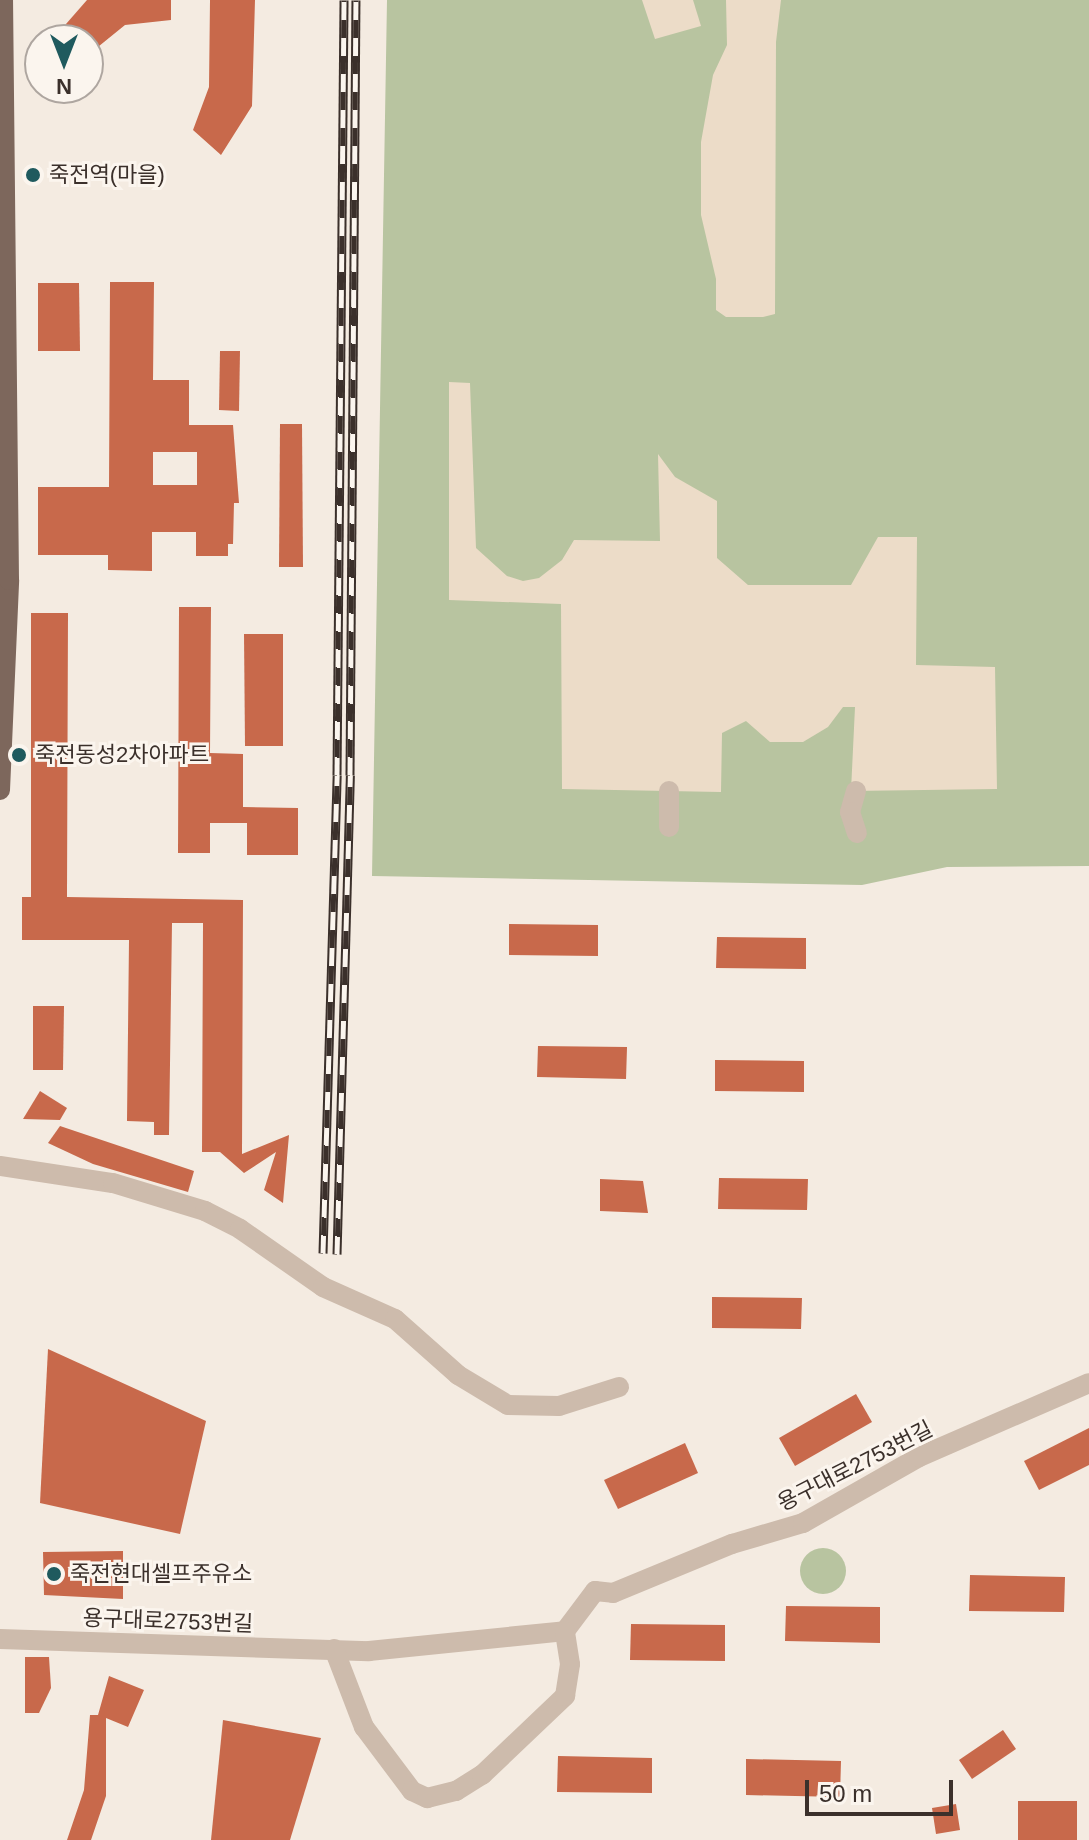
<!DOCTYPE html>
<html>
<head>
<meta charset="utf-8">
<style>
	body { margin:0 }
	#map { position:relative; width:1089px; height:1840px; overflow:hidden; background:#f4ebe1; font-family:Helvetica,"Noto Sans KR",sans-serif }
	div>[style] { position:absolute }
	.green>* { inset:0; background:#b8c4a0 }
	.round { border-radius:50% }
	.plaza>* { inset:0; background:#ecdcc8 }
	.building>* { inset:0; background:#c8694b }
	.minor>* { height:20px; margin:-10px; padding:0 10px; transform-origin:10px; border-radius:10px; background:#cdbbac }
	.major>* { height:20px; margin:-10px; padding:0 10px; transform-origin:10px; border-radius:10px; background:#7d675c }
	.rail>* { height:9px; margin-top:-4.5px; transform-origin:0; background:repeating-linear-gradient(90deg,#fbf5ee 0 18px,#3b302b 0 36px); box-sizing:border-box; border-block:2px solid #3b302b }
	.dots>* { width:22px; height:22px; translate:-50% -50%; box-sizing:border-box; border:4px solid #fbf5ee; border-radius:50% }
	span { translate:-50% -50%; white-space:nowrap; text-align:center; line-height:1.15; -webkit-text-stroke:6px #fbf5ee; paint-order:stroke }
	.poi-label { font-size:22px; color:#3b302b }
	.left { translate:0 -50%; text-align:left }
	.street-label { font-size:22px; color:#3b302b }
	.north { position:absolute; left:24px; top:24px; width:80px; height:80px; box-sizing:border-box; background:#fbf5ee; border:2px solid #aea6a0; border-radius:50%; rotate:180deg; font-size:22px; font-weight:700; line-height:32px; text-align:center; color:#3b302b }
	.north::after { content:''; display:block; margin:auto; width:28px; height:36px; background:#1f5a5e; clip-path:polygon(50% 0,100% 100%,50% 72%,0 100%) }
	.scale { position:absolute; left:805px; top:1780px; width:148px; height:36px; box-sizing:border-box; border:4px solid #3b302b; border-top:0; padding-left:10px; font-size:24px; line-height:28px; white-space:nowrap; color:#3b302b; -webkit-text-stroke:6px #fbf5ee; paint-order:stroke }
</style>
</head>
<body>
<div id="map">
	<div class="green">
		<i style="clip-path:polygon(387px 0,1089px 0,1089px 866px,947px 867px,862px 885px,372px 876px)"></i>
		<i class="round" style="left:800px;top:1548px;width:46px;height:46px"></i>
	</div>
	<div class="plaza">
		<i style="clip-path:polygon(642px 0,693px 0,701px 26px,655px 39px)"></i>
		<i style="clip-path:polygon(726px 0,781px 0,776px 42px,775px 314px,763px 317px,726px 317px,716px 310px,716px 279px,701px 215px,701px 142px,713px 75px,727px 45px)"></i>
		<i style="clip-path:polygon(449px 382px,470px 383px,476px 548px,507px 576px,523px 581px,539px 578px,562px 560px,574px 540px,660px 541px,658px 454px,675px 477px,717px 501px,717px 558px,748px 585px,851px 585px,878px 537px,917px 537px,916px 665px,995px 667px,997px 789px,851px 791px,855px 707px,843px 707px,828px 727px,803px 742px,770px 742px,746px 721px,722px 733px,721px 792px,562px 789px,561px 604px,449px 600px)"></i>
	</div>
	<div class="building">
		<i style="clip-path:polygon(87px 0,171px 0,171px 20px,125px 25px,88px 55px,88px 40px,52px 40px)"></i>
		<i style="clip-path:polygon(210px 0,255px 0,252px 106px,221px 155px,193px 130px,209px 87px)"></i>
		<i style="clip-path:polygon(evenodd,110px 282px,154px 282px,153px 380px,189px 380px,189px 425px,233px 425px,239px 503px,234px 503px,233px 544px,228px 544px,228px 556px,196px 556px,196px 532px,152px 532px,152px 571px,108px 570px,108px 555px,38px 555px,38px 487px,109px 487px,110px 282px,153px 452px,197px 452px,197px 485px,153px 485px,153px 452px)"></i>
		<i style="clip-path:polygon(38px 283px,79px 283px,80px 351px,38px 351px)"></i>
		<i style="clip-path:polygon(220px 351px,240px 351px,239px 411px,219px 410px)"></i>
		<i style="clip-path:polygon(280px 424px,302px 424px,303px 567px,279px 567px)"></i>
		<i style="clip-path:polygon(179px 607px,211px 607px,210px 753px,243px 754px,243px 807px,298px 808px,298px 855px,247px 855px,247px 823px,210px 823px,210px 853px,178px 853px)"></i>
		<i style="clip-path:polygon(31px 613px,68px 613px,67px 897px,243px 900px,242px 1154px,289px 1135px,283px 1203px,264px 1190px,276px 1152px,244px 1173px,220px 1152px,202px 1152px,203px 923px,172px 923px,169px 1135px,154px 1135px,154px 1122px,127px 1121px,129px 940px,22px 940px,22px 897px,31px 897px)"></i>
		<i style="clip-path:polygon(244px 634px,283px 634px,283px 746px,245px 746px)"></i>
		<i style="clip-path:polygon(509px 924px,598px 925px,598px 956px,509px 955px)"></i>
		<i style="clip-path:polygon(717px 937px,806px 938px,806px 969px,716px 968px)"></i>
		<i style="clip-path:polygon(33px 1006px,64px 1006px,63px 1070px,33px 1070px)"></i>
		<i style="clip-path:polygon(538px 1046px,627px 1047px,626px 1079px,537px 1077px)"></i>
		<i style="clip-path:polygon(715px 1060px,804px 1061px,804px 1092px,715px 1091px)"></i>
		<i style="clip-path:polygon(40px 1091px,67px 1108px,60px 1120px,23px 1119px)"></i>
		<i style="clip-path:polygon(60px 1126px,194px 1171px,188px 1192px,93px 1164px,48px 1143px)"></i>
		<i style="clip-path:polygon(719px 1178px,808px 1179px,807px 1210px,718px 1209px)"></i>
		<i style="clip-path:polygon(600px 1179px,643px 1181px,648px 1213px,600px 1211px)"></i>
		<i style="clip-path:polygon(712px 1297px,802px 1298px,801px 1329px,712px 1328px)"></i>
		<i style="clip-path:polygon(48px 1349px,206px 1421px,180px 1534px,40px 1503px)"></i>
		<i style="clip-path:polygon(856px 1394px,872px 1422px,795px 1466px,779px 1438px)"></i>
		<i style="clip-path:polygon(1089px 1428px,1089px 1465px,1039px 1490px,1024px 1461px)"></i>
		<i style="clip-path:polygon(685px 1443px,698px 1473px,618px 1509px,604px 1480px)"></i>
		<i style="clip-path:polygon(123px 1551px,123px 1599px,44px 1595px,43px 1552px)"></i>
		<i style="clip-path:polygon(970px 1575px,1065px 1577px,1064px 1612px,969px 1611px)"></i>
		<i style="clip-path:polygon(786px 1606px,880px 1607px,880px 1643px,785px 1641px)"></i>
		<i style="clip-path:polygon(631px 1624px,725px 1625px,725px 1661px,630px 1660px)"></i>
		<i style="clip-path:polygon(25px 1657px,49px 1657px,51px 1688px,39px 1713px,25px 1713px)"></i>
		<i style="clip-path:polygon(109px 1676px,144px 1690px,128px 1727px,106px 1718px,106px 1796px,91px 1840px,67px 1840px,84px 1790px,90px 1715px,98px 1715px)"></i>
		<i style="clip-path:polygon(223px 1720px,321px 1738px,290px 1840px,211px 1840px)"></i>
		<i style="clip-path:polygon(1003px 1730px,1016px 1749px,972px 1779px,959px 1760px)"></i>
		<i style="clip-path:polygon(558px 1756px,652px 1758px,652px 1793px,557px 1792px)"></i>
		<i style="clip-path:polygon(746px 1759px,841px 1761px,840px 1797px,746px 1795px)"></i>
		<i style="clip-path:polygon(1018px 1801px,1077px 1801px,1077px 1840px,1018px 1840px)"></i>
		<i style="clip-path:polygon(956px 1804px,960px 1830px,936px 1834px,932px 1808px)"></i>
	</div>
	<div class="minor">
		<i style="left:669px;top:791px;width:36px;rotate:90deg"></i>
		<i style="left:856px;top:791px;width:22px;rotate:106deg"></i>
		<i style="left:850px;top:812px;width:22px;rotate:72deg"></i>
		<i style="left:0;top:1166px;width:114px;rotate:8.6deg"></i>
		<i style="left:113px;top:1183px;width:96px;rotate:16.9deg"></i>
		<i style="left:205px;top:1211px;width:39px;rotate:27deg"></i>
		<i style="left:240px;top:1229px;width:101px;rotate:34.9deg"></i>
		<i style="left:323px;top:1287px;width:79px;rotate:24deg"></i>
		<i style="left:395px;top:1319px;width:84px;rotate:41.6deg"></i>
		<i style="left:458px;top:1375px;width:58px;rotate:31deg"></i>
		<i style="left:508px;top:1405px;width:51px;rotate:1.1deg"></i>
		<i style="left:559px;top:1406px;width:63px;rotate:-17.6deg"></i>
		<i style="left:0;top:1639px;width:369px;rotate:1.9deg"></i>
		<i style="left:369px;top:1651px;width:197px;rotate:-5.8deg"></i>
		<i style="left:565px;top:1631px;width:50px;rotate:-53.1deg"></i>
		<i style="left:595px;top:1591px;width:18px;rotate:6deg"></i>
		<i style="left:613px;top:1593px;width:129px;rotate:-22.4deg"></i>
		<i style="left:732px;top:1544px;width:74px;rotate:-16.5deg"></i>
		<i style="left:803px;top:1523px;width:133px;rotate:-29.6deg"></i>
		<i style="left:919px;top:1457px;width:185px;rotate:-23.5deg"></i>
		<i style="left:334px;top:1649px;width:84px;rotate:69deg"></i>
		<i style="left:364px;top:1727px;width:80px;rotate:53.1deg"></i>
		<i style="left:412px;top:1791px;width:17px;rotate:25deg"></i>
		<i style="left:427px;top:1798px;width:30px;rotate:-14deg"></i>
		<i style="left:456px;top:1791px;width:31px;rotate:-32deg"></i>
		<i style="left:482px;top:1775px;width:115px;rotate:-43.6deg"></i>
		<i style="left:565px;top:1696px;width:32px;rotate:-81deg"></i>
		<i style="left:570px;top:1664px;width:33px;rotate:-99deg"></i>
	</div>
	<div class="major">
		<i style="left:0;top:790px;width:210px;rotate:-87.5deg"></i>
		<i style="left:9px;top:580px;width:580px;rotate:-90.59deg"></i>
	</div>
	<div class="rail">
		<i style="left:323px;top:1253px;width:478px;rotate:-88.3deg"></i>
		<i style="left:337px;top:775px;width:775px;rotate:-89.48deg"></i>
		<i style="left:337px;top:1254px;width:479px;rotate:-88.4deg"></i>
		<i style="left:350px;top:775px;width:775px;rotate:-89.56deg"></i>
	</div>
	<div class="dots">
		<i style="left:33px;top:175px;background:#1f5a5e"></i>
		<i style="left:19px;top:755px;background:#1f5a5e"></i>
		<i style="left:54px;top:1574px;background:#1f5a5e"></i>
	</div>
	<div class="poi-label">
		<span class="left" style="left:49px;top:175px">죽전역(마을)</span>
		<span class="left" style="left:35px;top:755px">죽전동성2차아파트</span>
		<span class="left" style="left:70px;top:1574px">죽전현대셀프주유소</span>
	</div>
	<div class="street-label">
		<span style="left:855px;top:1466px;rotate:-27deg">용구대로2753번길</span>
		<span style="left:168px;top:1621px;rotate:2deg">용구대로2753번길</span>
	</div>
	<div class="north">N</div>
	<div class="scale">50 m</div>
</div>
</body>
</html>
